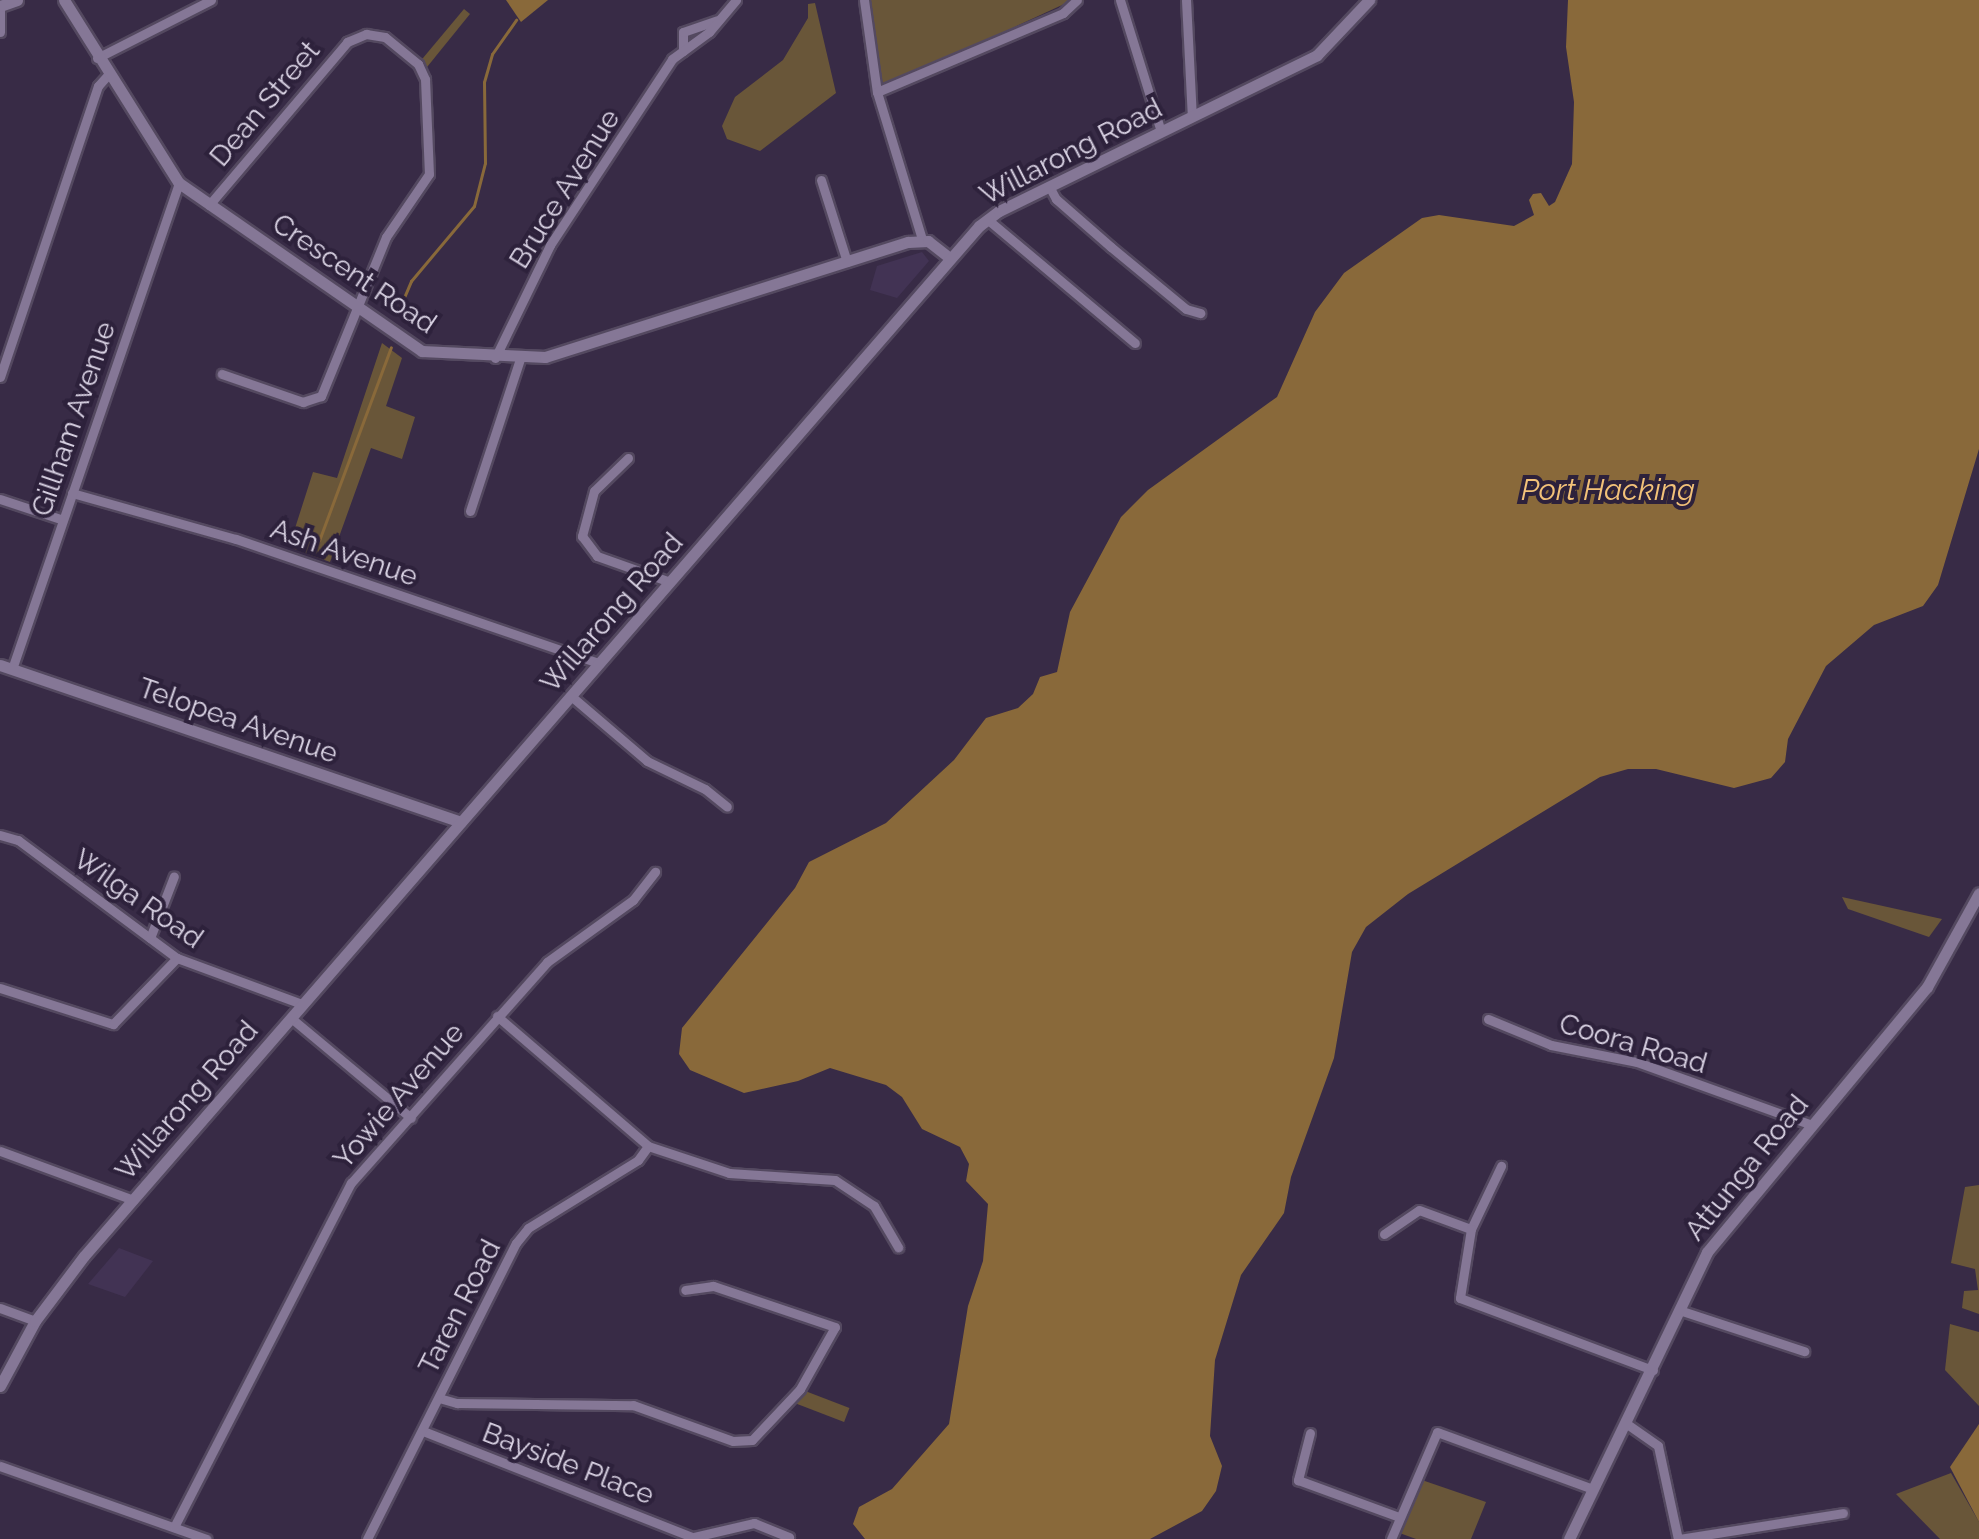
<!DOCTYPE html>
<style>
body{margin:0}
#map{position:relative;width:1979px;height:1539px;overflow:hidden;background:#382b46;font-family:Raleway,sans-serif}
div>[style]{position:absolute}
.built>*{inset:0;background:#423354}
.green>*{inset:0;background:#695639;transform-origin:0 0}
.water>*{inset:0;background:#89693a}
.stream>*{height:3px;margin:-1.5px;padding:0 1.5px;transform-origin:1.5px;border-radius:1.5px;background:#89693a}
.roads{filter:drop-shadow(2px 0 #544960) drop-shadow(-2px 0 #544960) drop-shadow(0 2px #544960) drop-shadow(0 -2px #544960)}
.minor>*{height:9px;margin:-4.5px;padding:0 4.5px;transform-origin:4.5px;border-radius:4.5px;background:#857796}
.tertiary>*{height:11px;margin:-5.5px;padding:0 5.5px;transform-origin:5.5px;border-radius:5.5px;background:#857796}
span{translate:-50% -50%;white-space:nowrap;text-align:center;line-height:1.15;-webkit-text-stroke:8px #2d213b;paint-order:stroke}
.street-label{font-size:28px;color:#dbd4e5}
.water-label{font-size:30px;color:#f3c279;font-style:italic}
</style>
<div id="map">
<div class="built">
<div style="clip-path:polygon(922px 252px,929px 261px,897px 298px,870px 290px,877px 266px)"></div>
<div style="clip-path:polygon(119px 1248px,153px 1261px,125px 1297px,88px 1284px)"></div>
</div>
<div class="green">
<div style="clip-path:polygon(869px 0,1073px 0,887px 86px,879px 79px)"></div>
<div style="clip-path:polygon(815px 3px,836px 93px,760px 151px,727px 139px,722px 126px,735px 97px,783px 60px,808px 18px,808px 4px)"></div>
<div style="clip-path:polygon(464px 9px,470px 14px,423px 72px,418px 64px)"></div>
<div style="clip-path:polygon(382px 343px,402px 358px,386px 406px,415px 417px,402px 459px,371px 448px,330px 562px,289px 547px,313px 472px,337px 478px)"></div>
<div style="clip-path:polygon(1842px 897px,1942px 919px,1929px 937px,1848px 909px)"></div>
<div style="clip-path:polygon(1979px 1185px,1979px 1314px,1962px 1308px,1964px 1291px,1978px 1290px,1975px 1269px,1951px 1263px,1965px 1187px)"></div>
<div style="clip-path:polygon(1950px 1324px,1979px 1332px,1979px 1406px,1945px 1370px)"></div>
<div style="left:800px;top:1389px;width:53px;height:15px;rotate:21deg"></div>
<div style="clip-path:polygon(1951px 1473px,1979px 1522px,1979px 1539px,1940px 1539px,1896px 1494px)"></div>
<div style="clip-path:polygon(1416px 1478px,1486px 1502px,1471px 1539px,1416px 1539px,1394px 1531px)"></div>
</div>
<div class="water">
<div style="clip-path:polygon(506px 0,548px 0,521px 22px)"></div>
<div style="clip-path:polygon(1568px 0,1979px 0,1979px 449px,1938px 585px,1923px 606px,1874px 625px,1826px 666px,1788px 739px,1785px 762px,1771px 778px,1734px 788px,1656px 769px,1628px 769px,1600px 777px,1408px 894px,1366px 927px,1352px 952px,1334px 1058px,1291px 1177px,1284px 1213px,1241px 1275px,1215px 1360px,1210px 1436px,1222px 1466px,1216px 1491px,1202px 1511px,1150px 1539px,865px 1539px,853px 1524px,859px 1507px,892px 1489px,949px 1424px,968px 1306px,983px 1261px,988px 1204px,966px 1181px,969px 1164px,960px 1147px,922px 1129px,902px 1097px,886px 1085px,830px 1068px,798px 1081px,744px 1093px,690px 1070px,679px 1054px,682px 1028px,795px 888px,809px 862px,886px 823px,954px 760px,986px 718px,1018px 708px,1033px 694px,1040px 677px,1057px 672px,1070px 612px,1121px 517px,1148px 490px,1277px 397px,1315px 312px,1344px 273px,1422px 218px,1439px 215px,1514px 226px,1534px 215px,1529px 200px,1533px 194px,1541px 193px,1549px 206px,1555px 202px,1572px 164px,1574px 102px,1566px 47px)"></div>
<div style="clip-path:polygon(1979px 1424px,1979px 1522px,1950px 1467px)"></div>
</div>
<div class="stream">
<div style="left:397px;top:314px;width:36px;rotate:-67deg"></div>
<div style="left:411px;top:281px;width:98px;rotate:-50deg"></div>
<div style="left:474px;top:206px;width:44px;rotate:-75.7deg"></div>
<div style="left:485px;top:163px;width:81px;rotate:-90.7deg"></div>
<div style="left:484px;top:82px;width:29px;rotate:-74deg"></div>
<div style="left:492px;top:54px;width:42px;rotate:-54.8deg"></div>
<div style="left:317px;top:546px;width:212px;rotate:-69.6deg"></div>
</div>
<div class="roads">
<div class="minor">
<div style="left:864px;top:0;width:93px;rotate:82deg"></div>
<div style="left:877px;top:92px;width:154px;rotate:73deg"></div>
<div style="left:1120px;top:0;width:138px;rotate:72.7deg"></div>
<div style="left:1186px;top:0;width:117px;rotate:87.1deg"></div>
<div style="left:0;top:8px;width:24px;rotate:90deg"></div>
<div style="left:683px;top:51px;width:19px;rotate:-90deg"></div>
<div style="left:683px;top:32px;width:36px;rotate:-19deg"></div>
<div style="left:97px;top:58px;width:128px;rotate:-27deg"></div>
<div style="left:877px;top:92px;width:202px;rotate:-23deg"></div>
<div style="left:1063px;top:13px;width:19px;rotate:-43deg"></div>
<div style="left:821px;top:180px;width:86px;rotate:72.4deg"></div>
<div style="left:1049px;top:186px;width:15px;rotate:62deg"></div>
<div style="left:1056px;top:199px;width:73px;rotate:41.1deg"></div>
<div style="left:1111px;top:247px;width:97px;rotate:39.6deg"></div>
<div style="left:1186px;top:309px;width:15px;rotate:16deg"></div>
<div style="left:209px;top:205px;width:214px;rotate:-49.7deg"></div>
<div style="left:347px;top:42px;width:21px;rotate:-23deg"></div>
<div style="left:366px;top:34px;width:19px;rotate:9deg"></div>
<div style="left:385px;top:37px;width:43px;rotate:39.3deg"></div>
<div style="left:418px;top:64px;width:17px;rotate:65deg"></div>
<div style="left:425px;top:79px;width:95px;rotate:87.6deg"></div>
<div style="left:429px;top:174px;width:76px;rotate:124.3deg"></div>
<div style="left:386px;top:237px;width:172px;rotate:112.2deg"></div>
<div style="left:321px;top:396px;width:19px;rotate:162deg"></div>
<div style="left:303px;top:402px;width:86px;rotate:-160.9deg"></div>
<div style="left:987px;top:219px;width:193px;rotate:40deg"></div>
<div style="left:495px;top:358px;width:126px;rotate:-64deg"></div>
<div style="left:550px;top:245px;width:222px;rotate:-56.7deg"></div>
<div style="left:672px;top:59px;width:46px;rotate:-36.1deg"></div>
<div style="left:709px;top:32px;width:42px;rotate:-49.8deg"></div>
<div style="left:0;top:377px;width:307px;rotate:-71.4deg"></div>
<div style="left:98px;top:86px;width:15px;rotate:-48deg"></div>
<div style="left:628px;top:458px;width:47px;rotate:135.9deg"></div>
<div style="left:594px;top:491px;width:47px;rotate:104.9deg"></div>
<div style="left:582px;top:536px;width:25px;rotate:53deg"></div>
<div style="left:597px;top:556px;width:77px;rotate:19.6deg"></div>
<div style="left:72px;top:493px;width:170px;rotate:15.7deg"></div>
<div style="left:236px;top:539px;width:384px;rotate:18.9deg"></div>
<div style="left:0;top:499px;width:66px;rotate:18.4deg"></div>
<div style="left:470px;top:511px;width:160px;rotate:-71.8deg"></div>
<div style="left:12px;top:669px;width:514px;rotate:-71.04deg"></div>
<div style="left:571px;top:696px;width:100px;rotate:40.5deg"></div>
<div style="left:647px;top:761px;width:64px;rotate:25.8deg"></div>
<div style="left:705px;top:789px;width:28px;rotate:39deg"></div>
<div style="left:0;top:835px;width:19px;rotate:16deg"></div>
<div style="left:18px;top:840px;width:198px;rotate:36.6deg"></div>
<div style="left:177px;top:958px;width:133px;rotate:20.2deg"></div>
<div style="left:150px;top:938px;width:66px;rotate:-68.8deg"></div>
<div style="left:0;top:988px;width:119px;rotate:17.7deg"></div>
<div style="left:113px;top:1024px;width:92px;rotate:-45.9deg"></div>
<div style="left:497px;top:1016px;width:199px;rotate:40.7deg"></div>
<div style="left:648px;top:1146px;width:85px;rotate:18.4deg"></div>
<div style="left:729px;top:1173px;width:106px;rotate:3.8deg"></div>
<div style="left:835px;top:1180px;width:47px;rotate:33.7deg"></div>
<div style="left:874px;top:1206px;width:48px;rotate:59.7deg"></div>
<div style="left:291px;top:1018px;width:156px;rotate:39.8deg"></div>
<div style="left:1488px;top:1019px;width:68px;rotate:22.4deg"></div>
<div style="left:1551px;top:1045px;width:88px;rotate:11.2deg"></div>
<div style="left:1637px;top:1062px;width:186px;rotate:19.8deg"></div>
<div style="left:0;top:1151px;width:142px;rotate:20.2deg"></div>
<div style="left:1471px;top:1229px;width:70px;rotate:-64.5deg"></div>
<div style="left:1384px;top:1234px;width:42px;rotate:-34.4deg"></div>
<div style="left:1419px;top:1210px;width:55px;rotate:20.1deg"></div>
<div style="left:1471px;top:1229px;width:70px;rotate:99.1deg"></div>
<div style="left:1460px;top:1298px;width:206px;rotate:20.5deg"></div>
<div style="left:0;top:1308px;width:37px;rotate:20deg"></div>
<div style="left:1679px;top:1310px;width:132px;rotate:18.2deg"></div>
<div style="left:439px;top:1398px;width:19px;rotate:16deg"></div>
<div style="left:457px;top:1403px;width:176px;rotate:0.7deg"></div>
<div style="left:633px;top:1405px;width:106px;rotate:19.8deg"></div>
<div style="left:733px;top:1441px;width:19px;rotate:-3deg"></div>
<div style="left:752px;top:1440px;width:70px;rotate:-46.7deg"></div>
<div style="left:800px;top:1389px;width:71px;rotate:-60.6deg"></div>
<div style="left:835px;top:1327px;width:129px;rotate:-161.4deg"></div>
<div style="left:713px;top:1286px;width:28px;rotate:172deg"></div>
<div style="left:1627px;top:1424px;width:38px;rotate:35deg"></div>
<div style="left:1658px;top:1446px;width:95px;rotate:77.9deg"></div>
<div style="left:423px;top:1431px;width:295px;rotate:21.5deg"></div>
<div style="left:1310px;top:1433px;width:49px;rotate:104.3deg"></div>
<div style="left:1298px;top:1480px;width:108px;rotate:20.1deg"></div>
<div style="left:0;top:1466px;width:219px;rotate:19.5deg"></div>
<div style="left:174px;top:1527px;width:387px;rotate:-62.8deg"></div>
<div style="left:351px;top:1183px;width:295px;rotate:-48.4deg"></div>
<div style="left:547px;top:962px;width:106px;rotate:-35.8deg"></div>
<div style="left:633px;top:900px;width:36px;rotate:-52deg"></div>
<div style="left:694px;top:1537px;width:62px;rotate:-13.1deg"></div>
<div style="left:754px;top:1523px;width:38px;rotate:22deg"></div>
<div style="left:367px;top:1539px;width:331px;rotate:-63.3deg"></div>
<div style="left:516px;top:1243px;width:19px;rotate:-51deg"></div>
<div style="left:528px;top:1228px;width:129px;rotate:-31.7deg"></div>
<div style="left:638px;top:1160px;width:17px;rotate:-54deg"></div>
<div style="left:1391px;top:1539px;width:116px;rotate:-66.7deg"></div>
<div style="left:1437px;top:1432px;width:166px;rotate:20.1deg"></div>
<div style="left:1679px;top:1539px;width:166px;rotate:-9deg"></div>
</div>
<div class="tertiary">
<div style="left:64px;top:0;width:216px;rotate:57.9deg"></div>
<div style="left:179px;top:183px;width:295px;rotate:34.7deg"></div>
<div style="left:422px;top:351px;width:123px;rotate:2.8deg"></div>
<div style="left:545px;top:357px;width:381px;rotate:-17.6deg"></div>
<div style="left:908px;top:242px;width:20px;rotate:-3deg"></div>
<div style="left:928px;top:241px;width:28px;rotate:38deg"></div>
<div style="left:0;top:6px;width:18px;rotate:-19deg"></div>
<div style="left:0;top:665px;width:487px;rotate:18.8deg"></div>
<div style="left:0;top:1386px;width:74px;rotate:-61.7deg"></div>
<div style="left:35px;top:1321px;width:81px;rotate:-53deg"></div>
<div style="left:84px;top:1256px;width:1365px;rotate:-49.01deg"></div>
<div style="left:979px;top:226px;width:25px;rotate:-37deg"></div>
<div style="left:999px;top:211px;width:354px;rotate:-26.1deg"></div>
<div style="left:1317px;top:55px;width:76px;rotate:-46.6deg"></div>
<div style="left:1569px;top:1539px;width:318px;rotate:-64.3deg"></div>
<div style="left:1707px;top:1252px;width:344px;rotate:-50.3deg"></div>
<div style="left:1927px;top:987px;width:107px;rotate:-61deg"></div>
</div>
</div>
<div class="street-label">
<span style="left:265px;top:104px;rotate:-50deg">Dean Street</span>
<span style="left:1071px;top:152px;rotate:-27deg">Willarong Road</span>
<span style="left:565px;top:189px;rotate:-58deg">Bruce Avenue</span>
<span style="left:354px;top:274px;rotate:34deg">Crescent Road</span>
<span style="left:74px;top:419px;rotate:-71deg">Gillham Avenue</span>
<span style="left:344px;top:553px;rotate:19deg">Ash Avenue</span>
<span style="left:612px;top:613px;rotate:-49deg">Willarong Road</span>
<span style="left:238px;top:721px;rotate:19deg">Telopea Avenue</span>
<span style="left:138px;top:899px;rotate:35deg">Wilga Road</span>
<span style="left:1633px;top:1044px;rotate:16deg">Coora Road</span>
<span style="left:399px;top:1096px;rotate:-49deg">Yowie Avenue</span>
<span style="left:187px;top:1101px;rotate:-49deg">Willarong Road</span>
<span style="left:1747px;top:1168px;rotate:-51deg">Attunga Road</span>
<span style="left:460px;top:1307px;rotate:-63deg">Taren Road</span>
<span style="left:568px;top:1464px;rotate:21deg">Bayside Place</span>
</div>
<div class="water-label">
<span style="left:1608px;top:490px">Port Hacking</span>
</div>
</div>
